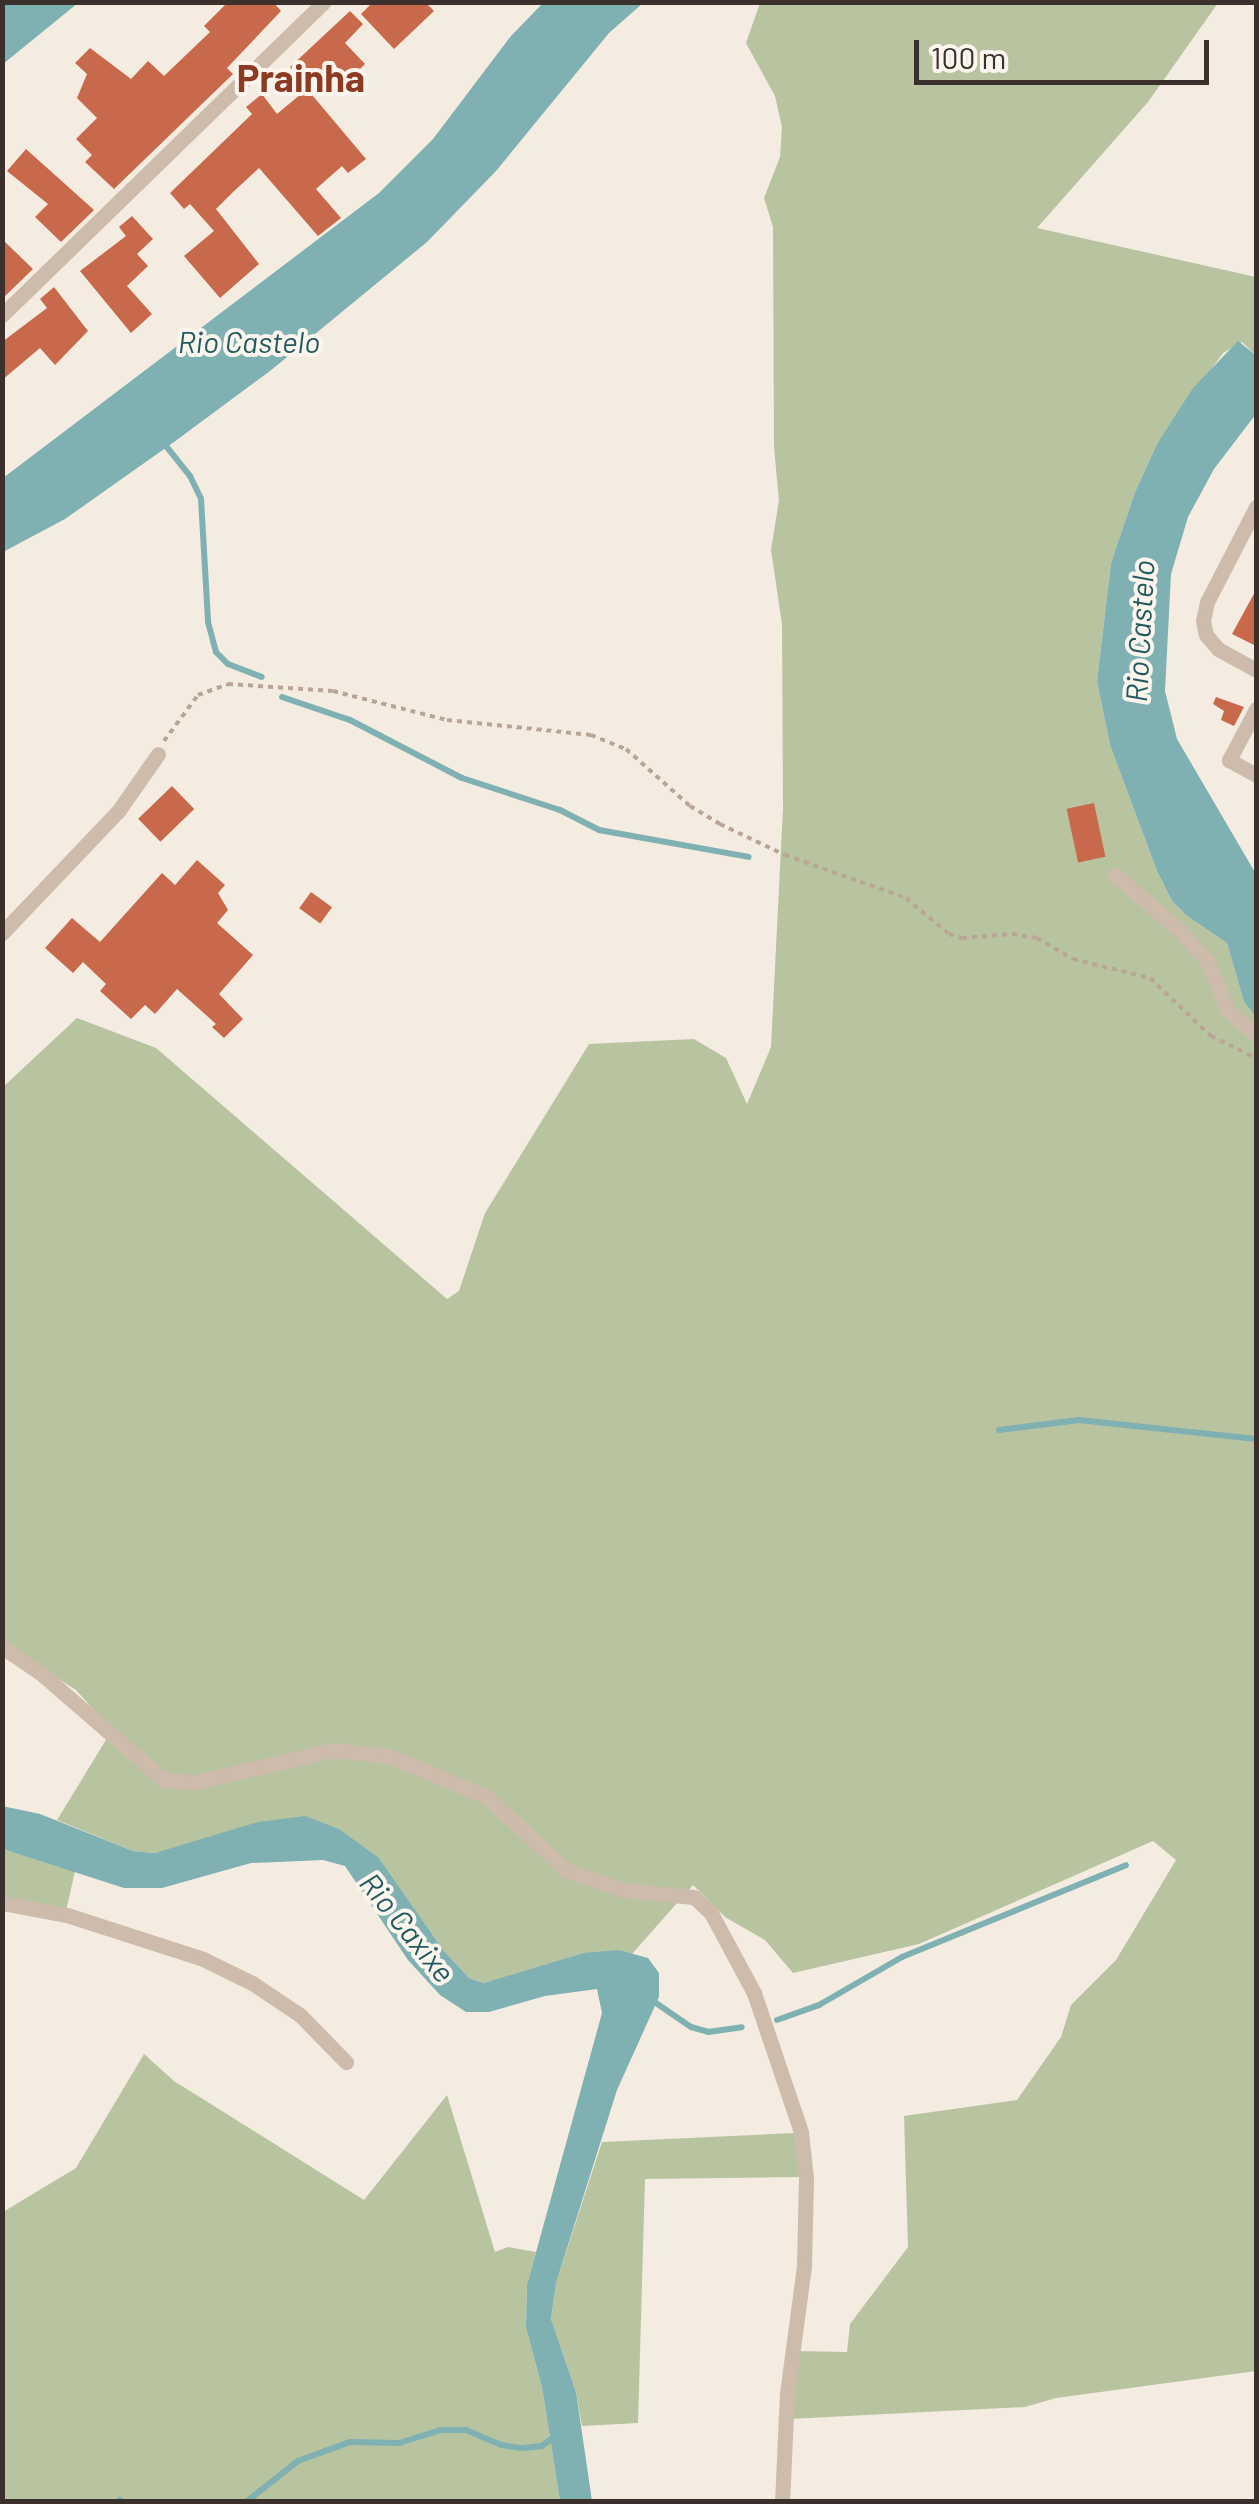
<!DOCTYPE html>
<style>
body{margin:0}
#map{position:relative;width:1259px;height:2504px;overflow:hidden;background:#f4ebe1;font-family:Barlow,sans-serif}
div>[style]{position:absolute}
.green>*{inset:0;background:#b8c4a0}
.water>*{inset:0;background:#7fb0b2}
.stream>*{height:6px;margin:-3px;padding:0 3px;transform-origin:3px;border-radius:3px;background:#7fb0b2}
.building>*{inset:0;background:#c8694b;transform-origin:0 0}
.path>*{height:4px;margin-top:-2px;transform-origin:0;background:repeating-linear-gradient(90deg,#b9a596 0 5px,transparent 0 10px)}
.minor>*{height:15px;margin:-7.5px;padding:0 7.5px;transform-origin:7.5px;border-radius:7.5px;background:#cdbbac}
span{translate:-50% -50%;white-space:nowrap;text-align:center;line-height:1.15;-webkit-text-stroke:8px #fbf5ee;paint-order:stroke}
.water-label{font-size:30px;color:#1f5a5e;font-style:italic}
.district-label{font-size:38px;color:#8c3b22;font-weight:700}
.frame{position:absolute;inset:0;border:5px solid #3b302b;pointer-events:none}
.scale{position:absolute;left:914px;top:40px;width:295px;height:45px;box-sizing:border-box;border:5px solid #3b302b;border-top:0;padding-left:12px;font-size:30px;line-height:35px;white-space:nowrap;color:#3b302b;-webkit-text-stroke:8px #fbf5ee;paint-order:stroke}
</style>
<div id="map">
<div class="green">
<div style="clip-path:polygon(760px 3px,1218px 3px,1148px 102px,1037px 228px,1256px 277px,1256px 355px,1242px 342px,1223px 353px,1157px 444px,1135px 492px,1111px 563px,1097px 681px,1110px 745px,1157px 871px,1172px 901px,1187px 916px,1227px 943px,1244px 1002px,1256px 1017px,1256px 2371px,1056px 2398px,1025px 2407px,789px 2419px,795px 2351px,847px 2352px,850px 2324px,908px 2247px,904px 2116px,1017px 2100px,1061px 2037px,1071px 2005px,1116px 1960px,1176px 1860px,1153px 1841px,919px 1944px,793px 1973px,765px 1940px,725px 1917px,693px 1885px,632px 1954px,583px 1953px,485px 1983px,469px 1978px,444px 1951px,379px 1858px,192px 1844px,155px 1853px,133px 1851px,57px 1820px,112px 1730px,76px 1690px,3px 1643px,3px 1087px,77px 1018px,156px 1048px,447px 1299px,459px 1291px,485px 1213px,589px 1044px,694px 1039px,726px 1058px,747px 1104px,771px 1047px,783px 808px,782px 624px,771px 550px,779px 500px,774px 448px,773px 227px,764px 198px,780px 157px,782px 127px,775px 96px,746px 43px)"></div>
<div style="clip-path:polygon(3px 1849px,75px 1871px,66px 1911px,3px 1898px)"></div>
<div style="clip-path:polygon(144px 2054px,174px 2081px,364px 2200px,447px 2095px,495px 2252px,508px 2247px,536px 2252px,527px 2285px,526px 2328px,542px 2387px,560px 2501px,3px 2502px,3px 2212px,76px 2168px)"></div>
<div style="clip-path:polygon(794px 2133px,800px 2177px,645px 2179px,638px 2423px,582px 2426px,576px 2392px,551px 2319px,556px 2283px,602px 2142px)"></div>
</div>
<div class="water">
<div style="clip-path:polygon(3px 2px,78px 2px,78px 3px,3px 64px)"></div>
<div style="clip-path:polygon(543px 3px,643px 3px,609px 33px,496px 171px,427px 242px,270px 371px,174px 442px,65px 519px,3px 552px,3px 478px,379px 193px,433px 139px,511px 36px)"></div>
<div style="clip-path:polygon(1238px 341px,1256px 355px,1256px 414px,1214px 469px,1188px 517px,1171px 574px,1165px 691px,1177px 739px,1256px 874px,1256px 1017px,1244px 1002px,1227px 943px,1187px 916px,1172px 901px,1157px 871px,1110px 745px,1097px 681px,1111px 563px,1135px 492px,1157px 444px,1193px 388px)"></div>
<div style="clip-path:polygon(2px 1806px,40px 1814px,133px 1851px,155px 1853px,258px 1822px,305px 1816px,339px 1829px,379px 1858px,444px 1951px,469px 1978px,484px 1983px,583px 1953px,619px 1950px,648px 1958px,659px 1973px,659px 1997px,617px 2090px,556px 2283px,551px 2319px,576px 2392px,592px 2501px,560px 2501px,542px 2387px,526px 2328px,527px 2285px,602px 2013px,597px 1989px,545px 1996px,489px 2012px,466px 2012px,440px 1995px,408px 1960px,345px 1866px,323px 1860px,251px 1863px,162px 1888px,124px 1888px,3px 1849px)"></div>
</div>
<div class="stream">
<div style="left:162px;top:441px;width:45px;rotate:51.3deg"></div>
<div style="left:190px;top:476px;width:25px;rotate:64deg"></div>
<div style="left:201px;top:499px;width:123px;rotate:86.7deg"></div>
<div style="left:208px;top:622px;width:31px;rotate:75deg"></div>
<div style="left:216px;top:652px;width:17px;rotate:45deg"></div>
<div style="left:228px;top:664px;width:36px;rotate:21deg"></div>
<div style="left:282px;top:697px;width:72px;rotate:18.7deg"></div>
<div style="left:350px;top:720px;width:126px;rotate:27.4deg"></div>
<div style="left:462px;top:778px;width:103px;rotate:18.1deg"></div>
<div style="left:560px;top:810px;width:44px;rotate:27.1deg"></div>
<div style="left:599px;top:830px;width:152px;rotate:10.2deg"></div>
<div style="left:999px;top:1430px;width:81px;rotate:-7.1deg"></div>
<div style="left:1079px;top:1420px;width:178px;rotate:6.1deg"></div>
<div style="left:653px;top:2001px;width:46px;rotate:34.4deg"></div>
<div style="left:691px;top:2027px;width:18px;rotate:16deg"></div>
<div style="left:708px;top:2032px;width:34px;rotate:-8deg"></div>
<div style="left:777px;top:2020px;width:45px;rotate:-19.7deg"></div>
<div style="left:819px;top:2005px;width:96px;rotate:-30deg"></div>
<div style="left:902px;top:1957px;width:242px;rotate:-22.3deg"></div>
<div style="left:120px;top:2500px;width:4px;rotate:34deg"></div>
<div style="left:246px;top:2502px;width:66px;rotate:-38.3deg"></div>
<div style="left:298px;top:2461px;width:55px;rotate:-20.1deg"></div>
<div style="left:350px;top:2442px;width:49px;rotate:1.2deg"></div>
<div style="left:399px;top:2443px;width:44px;rotate:-17.2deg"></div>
<div style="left:441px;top:2430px;width:25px"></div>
<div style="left:466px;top:2430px;width:39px;rotate:23deg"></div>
<div style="left:502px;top:2445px;width:20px;rotate:9deg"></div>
<div style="left:522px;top:2448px;width:20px;rotate:-6deg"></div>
<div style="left:542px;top:2446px;width:20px;rotate:-37deg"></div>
</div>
<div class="building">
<div style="clip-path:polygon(228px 2px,273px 2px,281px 11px,227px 68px,233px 74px,114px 189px,85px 162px,92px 155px,76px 139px,97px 118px,77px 98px,87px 74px,75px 63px,90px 48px,131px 79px,148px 61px,164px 76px,210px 32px,204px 26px)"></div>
<div style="clip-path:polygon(373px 2px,425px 2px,434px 11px,394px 49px,361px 14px)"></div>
<div style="clip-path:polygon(350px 11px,363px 24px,345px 43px,365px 64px,349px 80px,334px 64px,310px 87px,290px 67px)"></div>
<div style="clip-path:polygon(307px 89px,366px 159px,348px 173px,342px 166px,316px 189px,341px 218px,318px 236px,259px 168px,232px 193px,216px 209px,259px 264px,220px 298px,184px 256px,214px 231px,190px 204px,184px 209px,170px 193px,252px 114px,246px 107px,262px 94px,277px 114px)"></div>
<div style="clip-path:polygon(26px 149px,94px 210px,61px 242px,35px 217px,48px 204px,7px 171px)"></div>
<div style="clip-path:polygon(132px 216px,153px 239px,137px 254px,148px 266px,127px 286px,152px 314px,131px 333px,80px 271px,126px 236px,119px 227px)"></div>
<div style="clip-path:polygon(2px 239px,33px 269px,2px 299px)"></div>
<div style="clip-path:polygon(54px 287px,88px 331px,55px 365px,40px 348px,2px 380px,2px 342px,47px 308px,40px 299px)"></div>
<div style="clip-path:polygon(1256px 590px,1256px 646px,1232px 634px)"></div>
<div style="clip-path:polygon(1216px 697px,1244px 707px,1234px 726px,1221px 720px,1224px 711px,1213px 704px)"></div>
<div style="left:172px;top:786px;width:32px;height:47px;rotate:46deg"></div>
<div style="left:1094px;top:803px;width:55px;height:28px;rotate:78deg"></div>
<div style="clip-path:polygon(197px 860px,225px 885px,218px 893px,228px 910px,217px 923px,253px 955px,219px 994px,243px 1019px,224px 1038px,212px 1027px,216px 1024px,177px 989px,155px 1014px,145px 1005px,131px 1019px,100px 991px,106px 984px,83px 962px,73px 973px,45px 948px,72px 918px,100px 942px,162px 873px,175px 885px)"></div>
<div style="left:311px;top:892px;width:26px;height:20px;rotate:36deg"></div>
</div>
<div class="path">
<div style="left:164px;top:741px;width:57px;rotate:-53.5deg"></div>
<div style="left:198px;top:695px;width:32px;rotate:-20deg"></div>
<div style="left:228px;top:684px;width:105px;rotate:3.8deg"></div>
<div style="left:333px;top:691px;width:118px;rotate:14.3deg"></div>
<div style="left:447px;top:720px;width:145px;rotate:5.9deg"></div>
<div style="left:591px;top:735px;width:38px;rotate:22deg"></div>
<div style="left:626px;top:749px;width:86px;rotate:41.7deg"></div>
<div style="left:690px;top:806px;width:35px;rotate:31deg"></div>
<div style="left:720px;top:824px;width:72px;rotate:25.5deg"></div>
<div style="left:785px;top:855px;width:128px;rotate:19.6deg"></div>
<div style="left:906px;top:898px;width:56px;rotate:39.9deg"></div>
<div style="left:949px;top:934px;width:14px;rotate:17deg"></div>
<div style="left:962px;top:938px;width:50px;rotate:-4.6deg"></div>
<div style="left:1012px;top:934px;width:25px;rotate:9deg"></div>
<div style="left:1037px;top:938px;width:42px;rotate:30.3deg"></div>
<div style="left:1073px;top:959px;width:79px;rotate:13.9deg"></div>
<div style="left:1150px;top:978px;width:84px;rotate:43.6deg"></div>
<div style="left:1211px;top:1036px;width:50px;rotate:26.1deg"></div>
</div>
<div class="minor">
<div style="left:2px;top:315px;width:449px;rotate:-44.2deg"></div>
<div style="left:1256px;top:507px;width:107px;rotate:117.3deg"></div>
<div style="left:1207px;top:602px;width:19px;rotate:102deg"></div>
<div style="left:1203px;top:621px;width:14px;rotate:78deg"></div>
<div style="left:1206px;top:635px;width:18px;rotate:49deg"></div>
<div style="left:1218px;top:649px;width:43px;rotate:28.9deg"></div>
<div style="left:1256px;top:709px;width:58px;rotate:117.9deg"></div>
<div style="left:1229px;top:760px;width:31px;rotate:29deg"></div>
<div style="left:1115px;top:875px;width:83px;rotate:40.6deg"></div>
<div style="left:1178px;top:929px;width:45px;rotate:47.7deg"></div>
<div style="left:1208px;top:962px;width:51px;rotate:68deg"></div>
<div style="left:1227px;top:1009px;width:39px;rotate:42deg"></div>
<div style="left:2px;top:933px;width:170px;rotate:-46.4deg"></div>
<div style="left:119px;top:810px;width:68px;rotate:-55.1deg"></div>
<div style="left:2px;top:1647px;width:50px;rotate:34.3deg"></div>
<div style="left:43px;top:1675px;width:160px;rotate:41deg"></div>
<div style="left:164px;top:1780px;width:31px;rotate:4deg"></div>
<div style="left:195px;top:1782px;width:143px;rotate:-13deg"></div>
<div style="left:334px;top:1750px;width:55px;rotate:6.2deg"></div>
<div style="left:389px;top:1756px;width:106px;rotate:22.7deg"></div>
<div style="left:487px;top:1797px;width:109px;rotate:42.8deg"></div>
<div style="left:567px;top:1871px;width:59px;rotate:18.7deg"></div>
<div style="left:623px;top:1890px;width:71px;rotate:5.6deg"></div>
<div style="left:694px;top:1897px;width:23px;rotate:43deg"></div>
<div style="left:711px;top:1913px;width:91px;rotate:61.7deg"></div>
<div style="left:754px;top:1993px;width:147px;rotate:71.3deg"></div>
<div style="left:801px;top:2132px;width:46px;rotate:83.8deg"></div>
<div style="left:806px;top:2178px;width:88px;rotate:91.3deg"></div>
<div style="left:804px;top:2266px;width:128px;rotate:97.6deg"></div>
<div style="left:787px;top:2393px;width:109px;rotate:92.6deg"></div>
<div style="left:2px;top:1903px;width:66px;rotate:10.5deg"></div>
<div style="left:67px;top:1915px;width:143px;rotate:17.9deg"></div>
<div style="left:203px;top:1959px;width:55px;rotate:26.1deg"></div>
<div style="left:252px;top:1983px;width:58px;rotate:33.7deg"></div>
<div style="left:300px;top:2015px;width:66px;rotate:45.6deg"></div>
</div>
<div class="water-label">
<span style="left:249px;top:341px">Rio Castelo</span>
<span style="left:1139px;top:631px;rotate:-87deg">Rio Castelo</span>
<span style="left:408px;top:1927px;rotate:51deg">Rio Caxixe</span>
</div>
<div class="district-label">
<span style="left:301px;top:78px">Prainha</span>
</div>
<div class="frame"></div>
<div class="scale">100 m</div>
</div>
